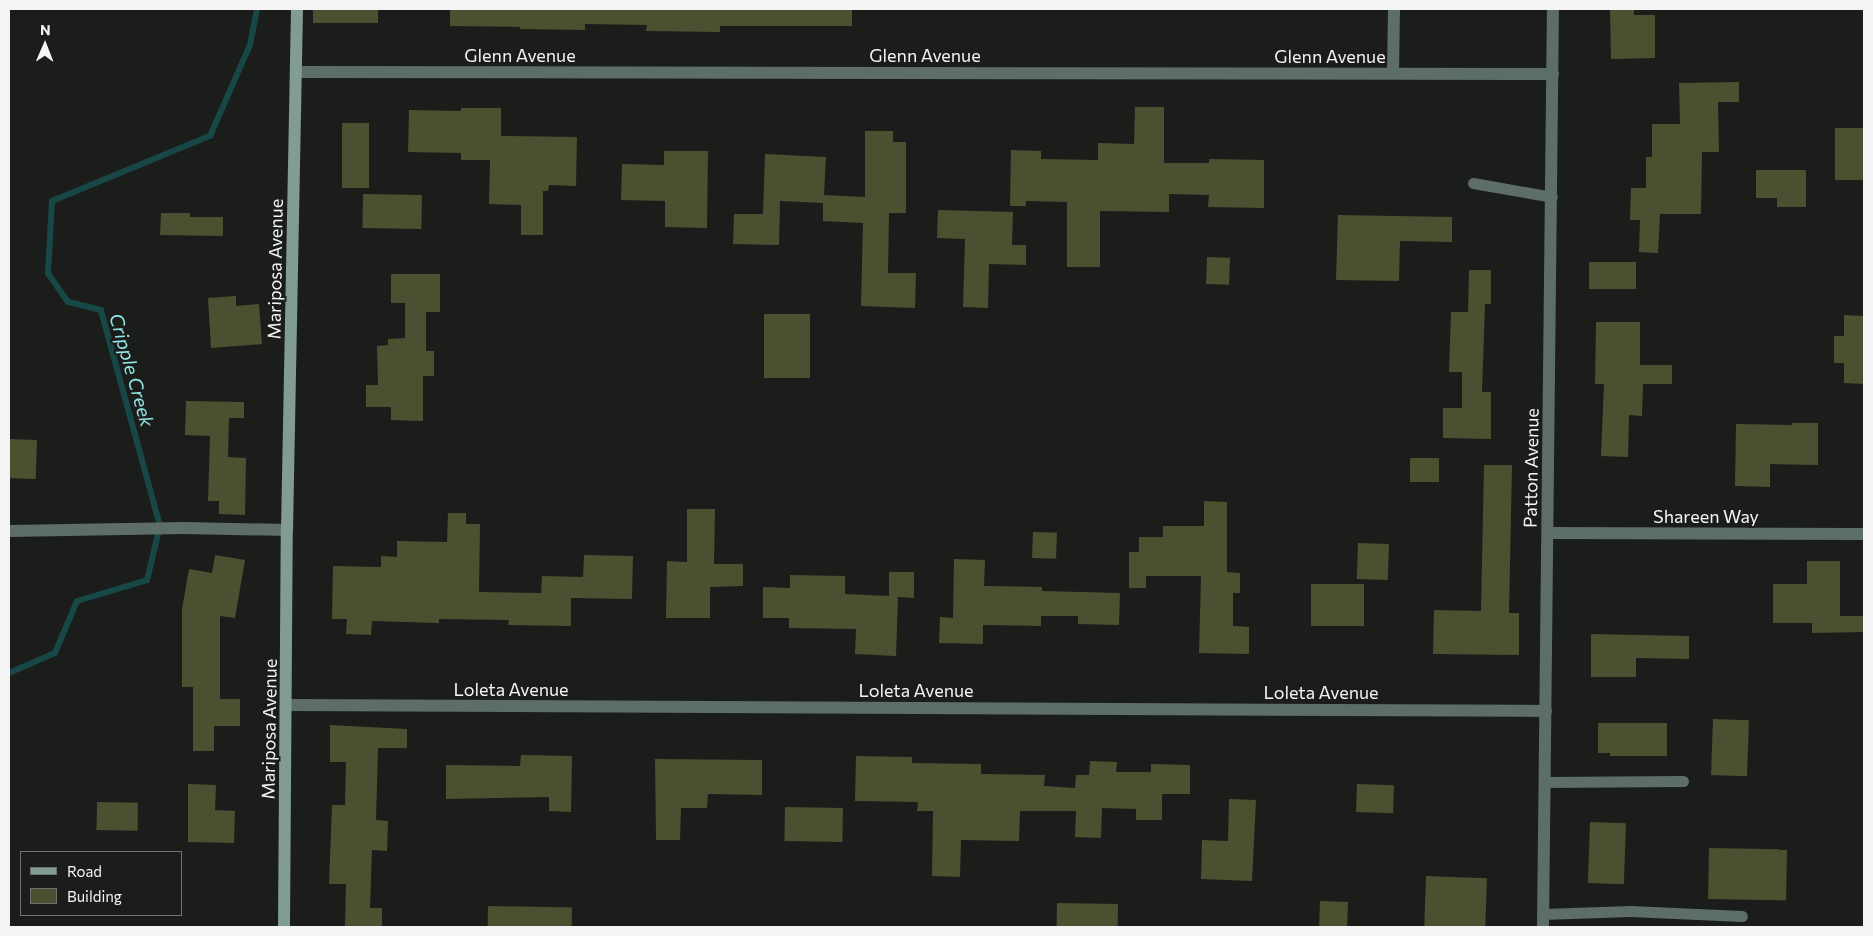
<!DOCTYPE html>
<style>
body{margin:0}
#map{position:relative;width:1873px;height:936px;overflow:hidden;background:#1b1d1b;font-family:Commissioner,sans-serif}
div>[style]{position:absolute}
.stream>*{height:6px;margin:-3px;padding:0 3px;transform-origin:3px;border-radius:3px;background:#174847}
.building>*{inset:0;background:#4b5130;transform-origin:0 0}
.lane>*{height:11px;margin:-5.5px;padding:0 5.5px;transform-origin:5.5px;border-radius:5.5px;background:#5d6e66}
.street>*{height:12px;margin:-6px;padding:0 6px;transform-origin:6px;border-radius:6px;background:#5d6e66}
.secondary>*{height:12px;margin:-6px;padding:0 6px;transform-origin:6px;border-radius:6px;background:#819c91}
span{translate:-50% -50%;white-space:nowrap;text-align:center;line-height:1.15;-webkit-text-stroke:4px #1b1d1b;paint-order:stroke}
.street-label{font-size:18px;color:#f3f4f3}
.water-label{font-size:19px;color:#90e4e2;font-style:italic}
.frame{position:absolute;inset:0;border:10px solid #f3f4f3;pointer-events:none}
.legend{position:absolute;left:20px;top:851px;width:162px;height:65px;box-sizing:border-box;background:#1b1d1b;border:1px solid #717371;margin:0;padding:6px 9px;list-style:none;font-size:15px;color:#f3f4f3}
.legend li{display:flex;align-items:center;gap:10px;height:25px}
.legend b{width:25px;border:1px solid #717371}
.north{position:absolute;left:20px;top:20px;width:50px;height:50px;-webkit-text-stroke:4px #1b1d1b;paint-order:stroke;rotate:1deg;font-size:14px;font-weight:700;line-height:20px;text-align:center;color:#f3f4f3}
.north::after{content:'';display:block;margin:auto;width:18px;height:22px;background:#f3f4f3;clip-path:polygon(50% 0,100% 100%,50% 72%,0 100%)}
</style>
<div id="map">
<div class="stream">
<div style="left:9px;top:673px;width:50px;rotate:-23.5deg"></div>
<div style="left:55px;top:653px;width:56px;rotate:-67.1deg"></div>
<div style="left:77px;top:601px;width:73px;rotate:-16.7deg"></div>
<div style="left:147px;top:580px;width:56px;rotate:-76.5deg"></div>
<div style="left:160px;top:526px;width:224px;rotate:-105.3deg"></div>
<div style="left:101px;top:310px;width:34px;rotate:-166deg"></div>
<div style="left:68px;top:302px;width:35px;rotate:-125deg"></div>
<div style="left:48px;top:273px;width:72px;rotate:-86.8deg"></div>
<div style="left:52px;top:201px;width:171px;rotate:-22.4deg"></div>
<div style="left:210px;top:136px;width:99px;rotate:-66.3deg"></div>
<div style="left:250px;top:45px;width:37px;rotate:-79deg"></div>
</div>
<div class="building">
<div style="left:313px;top:9px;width:65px;height:14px"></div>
<div style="clip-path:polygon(450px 9px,852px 9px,852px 26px,720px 26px,720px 32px,646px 31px,647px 25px,585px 24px,585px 30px,520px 29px,520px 27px,450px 26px)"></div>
<div style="clip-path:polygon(1610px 9px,1634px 9px,1634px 15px,1655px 15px,1655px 58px,1611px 59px)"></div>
<div style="clip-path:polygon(1739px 82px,1739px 102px,1718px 102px,1719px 152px,1702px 152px,1701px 214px,1660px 214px,1658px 253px,1639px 252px,1640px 220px,1630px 220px,1631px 188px,1646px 188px,1646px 157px,1652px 157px,1652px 124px,1680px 124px,1679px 83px)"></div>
<div style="clip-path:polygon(1135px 107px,1164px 107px,1164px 163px,1209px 163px,1209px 159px,1264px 160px,1264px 208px,1208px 207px,1209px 195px,1169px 194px,1169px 212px,1100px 211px,1100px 267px,1067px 267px,1067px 202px,1026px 201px,1026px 206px,1010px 206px,1011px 150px,1041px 151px,1041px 159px,1098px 160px,1098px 143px,1134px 144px)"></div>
<div style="clip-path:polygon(461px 108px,501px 108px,501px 136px,577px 137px,576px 186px,549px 185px,548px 191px,543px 191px,543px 235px,521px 235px,521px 205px,489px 204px,490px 160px,461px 160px,461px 153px,408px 152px,409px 110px,461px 111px)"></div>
<div style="left:342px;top:123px;width:27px;height:65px"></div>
<div style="left:1835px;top:128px;width:29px;height:52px"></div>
<div style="clip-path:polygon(865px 131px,893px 131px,893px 142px,906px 142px,906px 213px,889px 213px,888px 273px,916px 273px,915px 308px,861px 306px,863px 223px,823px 221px,823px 203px,780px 201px,779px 245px,733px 244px,734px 214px,763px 214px,765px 154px,826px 157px,824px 195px,865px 197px)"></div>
<div style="clip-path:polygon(664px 151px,708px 151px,707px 228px,665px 227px,665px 201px,621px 200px,622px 164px,664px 165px)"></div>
<div style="clip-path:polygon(1756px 170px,1806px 170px,1806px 207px,1777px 207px,1777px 198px,1756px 198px)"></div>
<div style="left:363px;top:194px;width:59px;height:34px;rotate:1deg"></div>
<div style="clip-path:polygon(938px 210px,1013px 212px,1012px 245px,1026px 245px,1026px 265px,989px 264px,988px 308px,963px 307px,965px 239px,937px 238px)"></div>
<div style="clip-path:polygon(161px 213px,190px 213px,190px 217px,223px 217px,223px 236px,160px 235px)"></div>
<div style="clip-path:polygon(1338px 215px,1452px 217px,1452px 242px,1400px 241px,1399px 281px,1336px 280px)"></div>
<div style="left:1207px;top:257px;width:23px;height:27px;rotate:2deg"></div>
<div style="left:1636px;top:262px;width:27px;height:47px;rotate:90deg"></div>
<div style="clip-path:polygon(1469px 270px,1491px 270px,1491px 304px,1485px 304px,1482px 392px,1491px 392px,1491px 439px,1443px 438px,1443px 408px,1462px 408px,1462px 372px,1449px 372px,1451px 312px,1468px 312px)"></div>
<div style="clip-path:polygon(391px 274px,440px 274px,440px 312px,426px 312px,426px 351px,434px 351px,434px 376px,423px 376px,423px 421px,391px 420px,391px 407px,366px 407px,366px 385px,378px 385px,377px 346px,388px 345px,388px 339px,405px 338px,405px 303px,391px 303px)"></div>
<div style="clip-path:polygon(236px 296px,236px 306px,259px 304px,262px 344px,211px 348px,208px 298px)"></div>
<div style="left:764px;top:314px;width:46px;height:64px"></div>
<div style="clip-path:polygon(1844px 315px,1864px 316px,1864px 384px,1844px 383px,1844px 363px,1834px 363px,1834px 336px,1844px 336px)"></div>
<div style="clip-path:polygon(1596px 322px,1640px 322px,1640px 365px,1672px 365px,1672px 384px,1643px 384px,1642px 416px,1629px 415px,1628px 457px,1601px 456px,1604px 384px,1595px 384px)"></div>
<div style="clip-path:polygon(186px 401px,244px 402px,244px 418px,229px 418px,228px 457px,246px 458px,245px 515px,219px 514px,219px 501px,208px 501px,210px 436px,185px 435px)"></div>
<div style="clip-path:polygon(1792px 423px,1818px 423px,1818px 465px,1770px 464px,1770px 487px,1735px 486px,1736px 424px,1792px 425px)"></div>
<div style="left:9px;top:439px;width:28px;height:39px;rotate:2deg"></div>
<div style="left:1410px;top:458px;width:29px;height:24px"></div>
<div style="clip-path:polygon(1484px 465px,1512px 465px,1509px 613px,1519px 613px,1519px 655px,1433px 654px,1434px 610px,1481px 611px)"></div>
<div style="clip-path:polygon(1204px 501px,1227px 502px,1227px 572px,1240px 573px,1240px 593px,1233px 593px,1233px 626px,1249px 627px,1249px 654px,1199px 653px,1201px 576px,1146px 576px,1146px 588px,1129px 588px,1129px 552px,1139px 552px,1139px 537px,1163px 537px,1163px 526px,1204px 526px)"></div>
<div style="clip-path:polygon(687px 509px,715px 509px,714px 564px,743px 564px,743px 586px,710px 587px,710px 618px,666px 618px,667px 561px,687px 562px)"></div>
<div style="clip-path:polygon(448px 513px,466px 513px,466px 524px,480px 524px,479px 592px,541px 593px,542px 576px,583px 577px,584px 555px,633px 556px,632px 599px,571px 598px,571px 626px,508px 625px,509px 620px,439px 619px,439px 623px,372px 621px,371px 635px,346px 634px,347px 619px,332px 619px,333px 566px,381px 567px,381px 556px,397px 557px,397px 541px,447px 542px)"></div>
<div style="left:1033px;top:532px;width:24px;height:26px;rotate:2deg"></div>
<div style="left:1358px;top:543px;width:31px;height:36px;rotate:2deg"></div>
<div style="clip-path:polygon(215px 555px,245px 560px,235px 618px,220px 616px,220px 699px,240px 699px,240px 726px,214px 726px,214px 751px,193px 751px,193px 687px,182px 687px,182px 609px,189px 569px,212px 573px)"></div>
<div style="clip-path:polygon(954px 559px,985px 560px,984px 586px,1042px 587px,1042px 591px,1120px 593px,1119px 625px,1078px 624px,1078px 616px,1041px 616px,1041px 626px,983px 625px,983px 644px,939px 643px,940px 617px,953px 618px)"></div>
<div style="clip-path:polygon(1807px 561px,1840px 561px,1840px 616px,1864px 616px,1864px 632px,1812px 633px,1812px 623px,1773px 623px,1773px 584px,1807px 584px)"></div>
<div style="clip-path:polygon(889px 572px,914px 572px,914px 598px,898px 597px,896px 656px,855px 654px,856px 629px,789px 628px,789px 618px,763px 618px,763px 587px,790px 588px,790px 575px,845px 576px,845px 594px,889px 596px)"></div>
<div style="left:1311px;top:584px;width:53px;height:42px"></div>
<div style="clip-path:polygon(1591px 634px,1689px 636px,1689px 659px,1636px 658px,1636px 677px,1591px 677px)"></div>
<div style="left:1713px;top:719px;width:36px;height:56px;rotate:2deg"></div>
<div style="clip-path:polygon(1598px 723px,1667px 723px,1667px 756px,1610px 756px,1610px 753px,1598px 753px)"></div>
<div style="clip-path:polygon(330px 725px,407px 729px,407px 748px,378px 748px,376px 820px,388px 821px,387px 851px,372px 850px,370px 908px,382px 908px,382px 927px,345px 927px,346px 884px,329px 884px,332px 805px,345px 805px,346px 762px,330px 762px)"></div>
<div style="clip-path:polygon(521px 755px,572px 756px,571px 812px,549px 811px,549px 797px,446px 799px,446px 765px,520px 766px)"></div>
<div style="clip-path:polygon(856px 756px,912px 757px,912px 763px,981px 764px,981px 774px,1045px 775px,1044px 786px,1075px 788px,1076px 775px,1089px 775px,1090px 761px,1117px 762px,1116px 772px,1151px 772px,1151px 764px,1190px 765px,1190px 794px,1162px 794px,1162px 820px,1136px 820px,1136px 809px,1102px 808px,1101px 838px,1075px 837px,1076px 811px,1020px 811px,1019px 841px,961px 840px,960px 877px,932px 876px,933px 811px,917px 811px,918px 802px,855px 801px)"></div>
<div style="clip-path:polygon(655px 759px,762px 760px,762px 795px,708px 794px,707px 808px,681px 808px,680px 840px,656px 840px)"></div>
<div style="clip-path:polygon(188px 784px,216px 785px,215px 810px,235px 811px,234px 843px,188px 842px)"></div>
<div style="left:1357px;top:784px;width:37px;height:28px;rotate:2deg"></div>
<div style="clip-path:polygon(1229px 799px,1256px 800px,1252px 881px,1201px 879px,1202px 840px,1228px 841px)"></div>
<div style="left:97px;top:802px;width:41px;height:28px;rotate:1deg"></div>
<div style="left:785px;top:807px;width:58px;height:34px;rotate:1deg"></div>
<div style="left:1590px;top:822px;width:36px;height:61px;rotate:2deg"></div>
<div style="left:1709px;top:848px;width:78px;height:51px;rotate:1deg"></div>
<div style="left:1426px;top:876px;width:61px;height:51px;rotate:2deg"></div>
<div style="left:1320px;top:901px;width:28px;height:26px;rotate:2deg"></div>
<div style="left:1057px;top:903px;width:61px;height:24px;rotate:1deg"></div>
<div style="left:488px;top:906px;width:84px;height:21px;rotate:1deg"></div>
</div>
<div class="lane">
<div style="left:1473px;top:183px;width:80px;rotate:10deg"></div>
<div style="left:1545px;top:782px;width:138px;rotate:-0.4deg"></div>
<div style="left:1543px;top:914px;width:87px;rotate:-2deg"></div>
<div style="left:1630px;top:911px;width:112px;rotate:2.6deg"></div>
</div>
<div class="street">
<div style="left:296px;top:72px;width:1257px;rotate:0.09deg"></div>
<div style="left:1393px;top:73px;width:64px;rotate:-89.1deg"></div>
<div style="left:9px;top:531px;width:174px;rotate:-1deg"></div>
<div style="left:183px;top:528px;width:104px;rotate:1.1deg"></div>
<div style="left:1548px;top:533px;width:316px;rotate:0.2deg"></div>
<div style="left:287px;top:705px;width:1259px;rotate:0.27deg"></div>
<div style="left:1543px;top:927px;width:918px;rotate:-89.38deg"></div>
</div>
<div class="secondary">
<div style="left:284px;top:927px;width:397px;rotate:-89.6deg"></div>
<div style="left:287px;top:530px;width:521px;rotate:-88.9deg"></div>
</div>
<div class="street-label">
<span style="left:520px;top:55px">Glenn Avenue</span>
<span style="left:925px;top:55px">Glenn Avenue</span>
<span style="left:1330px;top:56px">Glenn Avenue</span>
<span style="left:275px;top:269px;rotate:-89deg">Mariposa Avenue</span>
<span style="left:1531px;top:468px;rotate:-89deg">Patton Avenue</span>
<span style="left:1706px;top:516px">Shareen Way</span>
<span style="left:511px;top:689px">Loleta Avenue</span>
<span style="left:916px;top:690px">Loleta Avenue</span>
<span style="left:1321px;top:692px">Loleta Avenue</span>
<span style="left:269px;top:729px;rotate:-89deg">Mariposa Avenue</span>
</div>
<div class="water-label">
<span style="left:132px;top:370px;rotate:74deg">Cripple Creek</span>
</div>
<div class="frame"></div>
<ul class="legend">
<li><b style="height:6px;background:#819c91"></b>Road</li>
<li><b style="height:14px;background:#4b5130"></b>Building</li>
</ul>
<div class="north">N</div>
</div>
